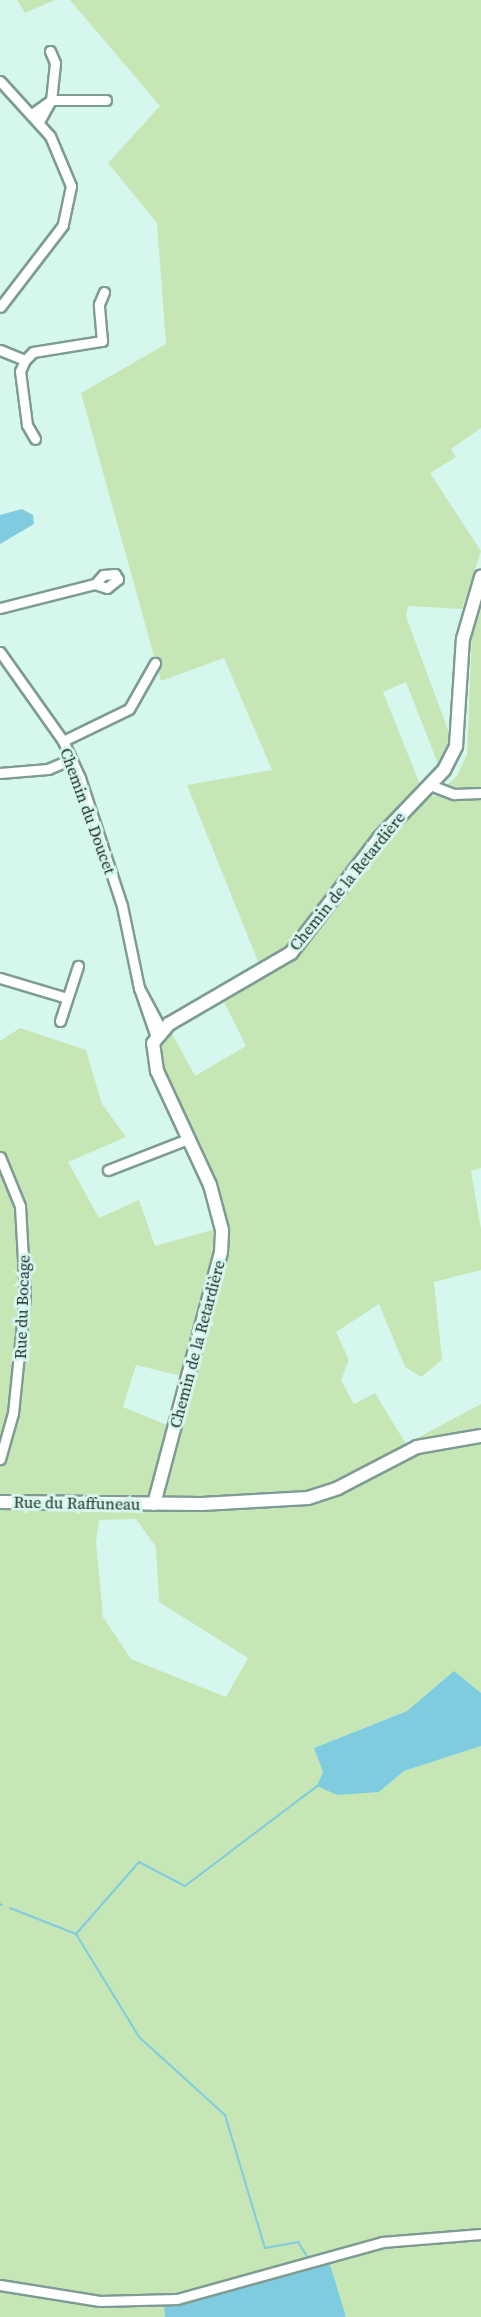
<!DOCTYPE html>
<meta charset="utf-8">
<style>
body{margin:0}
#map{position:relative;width:481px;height:2317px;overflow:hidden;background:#d6f7ed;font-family:"Source Serif 4",serif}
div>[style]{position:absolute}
.green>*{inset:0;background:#c6e7b5}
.water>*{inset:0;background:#7fcce1}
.stream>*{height:2px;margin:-1px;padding:0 1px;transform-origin:1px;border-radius:1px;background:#7fcce1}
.roads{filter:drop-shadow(2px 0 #7e9c94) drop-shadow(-2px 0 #7e9c94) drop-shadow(0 2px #7e9c94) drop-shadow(0 -2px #7e9c94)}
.minor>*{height:9px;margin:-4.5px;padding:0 4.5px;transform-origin:4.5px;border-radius:4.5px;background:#fff}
.tertiary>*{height:12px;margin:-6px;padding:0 6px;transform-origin:6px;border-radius:6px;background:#fff}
span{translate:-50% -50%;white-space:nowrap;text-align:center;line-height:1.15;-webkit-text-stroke:6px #d6f7ed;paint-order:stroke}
.street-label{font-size:16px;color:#1a2623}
</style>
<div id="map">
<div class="green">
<div style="clip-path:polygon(17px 0,55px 0,25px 13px)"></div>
<div style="clip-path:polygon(evenodd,70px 0,481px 0,481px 428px,451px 449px,456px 457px,430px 473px,481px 551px,462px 609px,408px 606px,406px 616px,452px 741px,438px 764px,406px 682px,383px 692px,425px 797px,435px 796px,457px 776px,467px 754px,472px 633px,481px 602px,481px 1168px,471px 1171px,481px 1229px,481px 1270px,434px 1282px,442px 1360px,421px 1377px,405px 1367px,379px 1304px,336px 1332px,349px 1360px,341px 1380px,354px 1404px,375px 1393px,406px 1444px,481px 1404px,481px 1693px,454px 1672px,407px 1711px,314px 1748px,324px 1772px,379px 1792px,404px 1771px,481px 1746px,481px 2317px,346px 2317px,330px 2264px,164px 2306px,165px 2317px,0 2317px,0 1041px,20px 1028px,86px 1050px,102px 1104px,126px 1137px,68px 1162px,99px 1218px,139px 1200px,155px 1246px,226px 1226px,162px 1071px,159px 1045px,169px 1028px,195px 1076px,246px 1046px,222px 998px,263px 974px,187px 785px,272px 770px,224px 658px,161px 681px,81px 393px,166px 344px,157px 223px,108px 163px,160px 106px,70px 0,136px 1365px,194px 1379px,179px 1430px,123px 1407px,136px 1365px,70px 0,136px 1519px,156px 1547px,159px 1602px,248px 1658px,226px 1697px,131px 1659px,103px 1617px,96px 1542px,99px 1520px,136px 1519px)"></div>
</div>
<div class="water">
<div style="clip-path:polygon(22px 509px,33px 515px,34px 524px,0 544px,0 515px)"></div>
<div style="clip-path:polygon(454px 1671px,481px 1693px,481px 1746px,404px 1771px,379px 1792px,337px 1795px,317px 1786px,323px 1772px,314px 1748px,407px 1711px)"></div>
<div style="clip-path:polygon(330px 2264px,346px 2317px,165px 2317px,164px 2306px)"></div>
</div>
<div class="stream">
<div style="left:0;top:1904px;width:2px;rotate:27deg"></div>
<div style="left:10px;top:1908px;width:71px;rotate:21.5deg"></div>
<div style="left:76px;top:1934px;width:121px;rotate:58.5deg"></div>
<div style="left:139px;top:2037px;width:116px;rotate:42.2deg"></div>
<div style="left:225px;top:2115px;width:139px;rotate:73.3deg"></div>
<div style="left:265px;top:2248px;width:34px;rotate:-10deg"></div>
<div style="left:298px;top:2242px;width:19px;rotate:58deg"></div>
<div style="left:76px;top:1934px;width:96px;rotate:-48.8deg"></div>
<div style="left:139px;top:1862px;width:52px;rotate:27.6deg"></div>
<div style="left:185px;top:1886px;width:166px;rotate:-37.1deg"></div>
</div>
<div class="roads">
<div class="minor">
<div style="left:50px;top:51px;width:13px;rotate:67deg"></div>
<div style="left:55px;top:63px;width:37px;rotate:96deg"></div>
<div style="left:51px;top:100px;width:55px"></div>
<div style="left:0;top:81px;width:74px;rotate:47.7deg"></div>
<div style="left:50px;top:136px;width:54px;rotate:67.2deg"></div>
<div style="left:71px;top:186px;width:40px;rotate:102deg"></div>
<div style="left:63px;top:225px;width:103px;rotate:127.5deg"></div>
<div style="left:32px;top:114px;width:24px;rotate:-36deg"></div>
<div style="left:51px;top:100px;width:25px;rotate:119deg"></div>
<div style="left:0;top:350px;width:27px;rotate:22deg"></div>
<div style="left:25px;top:360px;width:11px;rotate:-45deg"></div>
<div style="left:33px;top:352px;width:70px;rotate:-9.1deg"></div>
<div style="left:102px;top:341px;width:37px;rotate:-95deg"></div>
<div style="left:99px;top:304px;width:13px;rotate:-67deg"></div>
<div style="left:25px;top:360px;width:12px;rotate:114deg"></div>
<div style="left:20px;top:371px;width:54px;rotate:82.6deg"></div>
<div style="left:27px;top:425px;width:16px;rotate:60deg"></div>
<div style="left:0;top:608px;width:98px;rotate:-14.2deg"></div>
<div style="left:95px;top:584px;width:12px;rotate:-48deg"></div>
<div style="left:103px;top:575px;width:12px;rotate:-5deg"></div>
<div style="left:115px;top:574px;width:6px;rotate:59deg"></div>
<div style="left:118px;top:579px;width:14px;rotate:141deg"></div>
<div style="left:107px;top:588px;width:13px;rotate:-162deg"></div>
<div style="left:0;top:652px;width:109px;rotate:54.7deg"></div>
<div style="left:63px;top:741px;width:41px;rotate:65.3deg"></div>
<div style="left:80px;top:778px;width:135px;rotate:71.8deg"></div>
<div style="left:122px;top:906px;width:84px;rotate:78.3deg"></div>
<div style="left:63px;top:741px;width:73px;rotate:-25.9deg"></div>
<div style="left:129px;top:709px;width:53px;rotate:-60.5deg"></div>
<div style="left:0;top:773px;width:48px;rotate:-4.8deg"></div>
<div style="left:48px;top:769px;width:25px;rotate:-23deg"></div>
<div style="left:430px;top:785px;width:26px;rotate:21deg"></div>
<div style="left:454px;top:794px;width:27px;rotate:-2deg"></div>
<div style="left:0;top:978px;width:70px;rotate:16.6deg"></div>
<div style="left:60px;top:1021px;width:58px;rotate:-71.9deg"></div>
<div style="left:156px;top:1037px;width:52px;rotate:-109.1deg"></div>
<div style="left:139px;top:988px;width:47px;rotate:61.8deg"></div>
<div style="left:0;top:1157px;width:53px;rotate:67.8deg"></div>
<div style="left:20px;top:1206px;width:89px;rotate:86.8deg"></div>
<div style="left:25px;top:1295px;width:119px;rotate:95.8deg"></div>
<div style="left:13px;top:1413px;width:48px;rotate:105.8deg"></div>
<div style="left:108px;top:1170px;width:86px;rotate:-21.2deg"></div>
<div style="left:0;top:2285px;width:101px;rotate:9.1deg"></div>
<div style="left:100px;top:2301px;width:77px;rotate:-1.5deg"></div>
<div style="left:177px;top:2299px;width:213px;rotate:-15.5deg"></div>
<div style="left:382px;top:2242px;width:99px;rotate:-4.6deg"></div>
</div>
<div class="tertiary">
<div style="left:0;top:1502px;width:202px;rotate:0.6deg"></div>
<div style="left:202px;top:1504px;width:106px;rotate:-3.2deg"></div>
<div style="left:308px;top:1498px;width:32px;rotate:-18deg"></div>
<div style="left:338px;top:1488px;width:89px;rotate:-27.4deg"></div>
<div style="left:417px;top:1447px;width:65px;rotate:-9.8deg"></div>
<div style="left:154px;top:1504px;width:261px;rotate:-75.1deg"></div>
<div style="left:221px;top:1252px;width:22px;rotate:-87deg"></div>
<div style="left:222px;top:1230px;width:47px;rotate:-104.9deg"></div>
<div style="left:210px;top:1185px;width:126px;rotate:-114.9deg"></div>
<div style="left:157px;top:1071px;width:28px;rotate:-98deg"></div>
<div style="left:153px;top:1043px;width:25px;rotate:-50deg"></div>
<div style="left:169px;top:1024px;width:141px;rotate:-30.2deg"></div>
<div style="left:291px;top:953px;width:146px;rotate:-52.5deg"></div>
<div style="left:380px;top:837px;width:93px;rotate:-46.3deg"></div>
<div style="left:444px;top:770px;width:27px;rotate:-63deg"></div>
<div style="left:456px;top:746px;width:107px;rotate:-86.3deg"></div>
<div style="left:463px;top:639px;width:65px;rotate:-73.8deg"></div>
</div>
</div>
<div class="street-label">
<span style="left:88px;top:811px;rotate:70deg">Chemin du Doucet</span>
<span style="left:347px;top:881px;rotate:-51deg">Chemin de la Retardière</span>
<span style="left:22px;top:1307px;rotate:-88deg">Rue du Bocage</span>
<span style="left:197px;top:1344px;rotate:-75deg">Chemin de la Retardière</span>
<span style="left:77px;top:1503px;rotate:1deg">Rue du Raffuneau</span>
</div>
</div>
